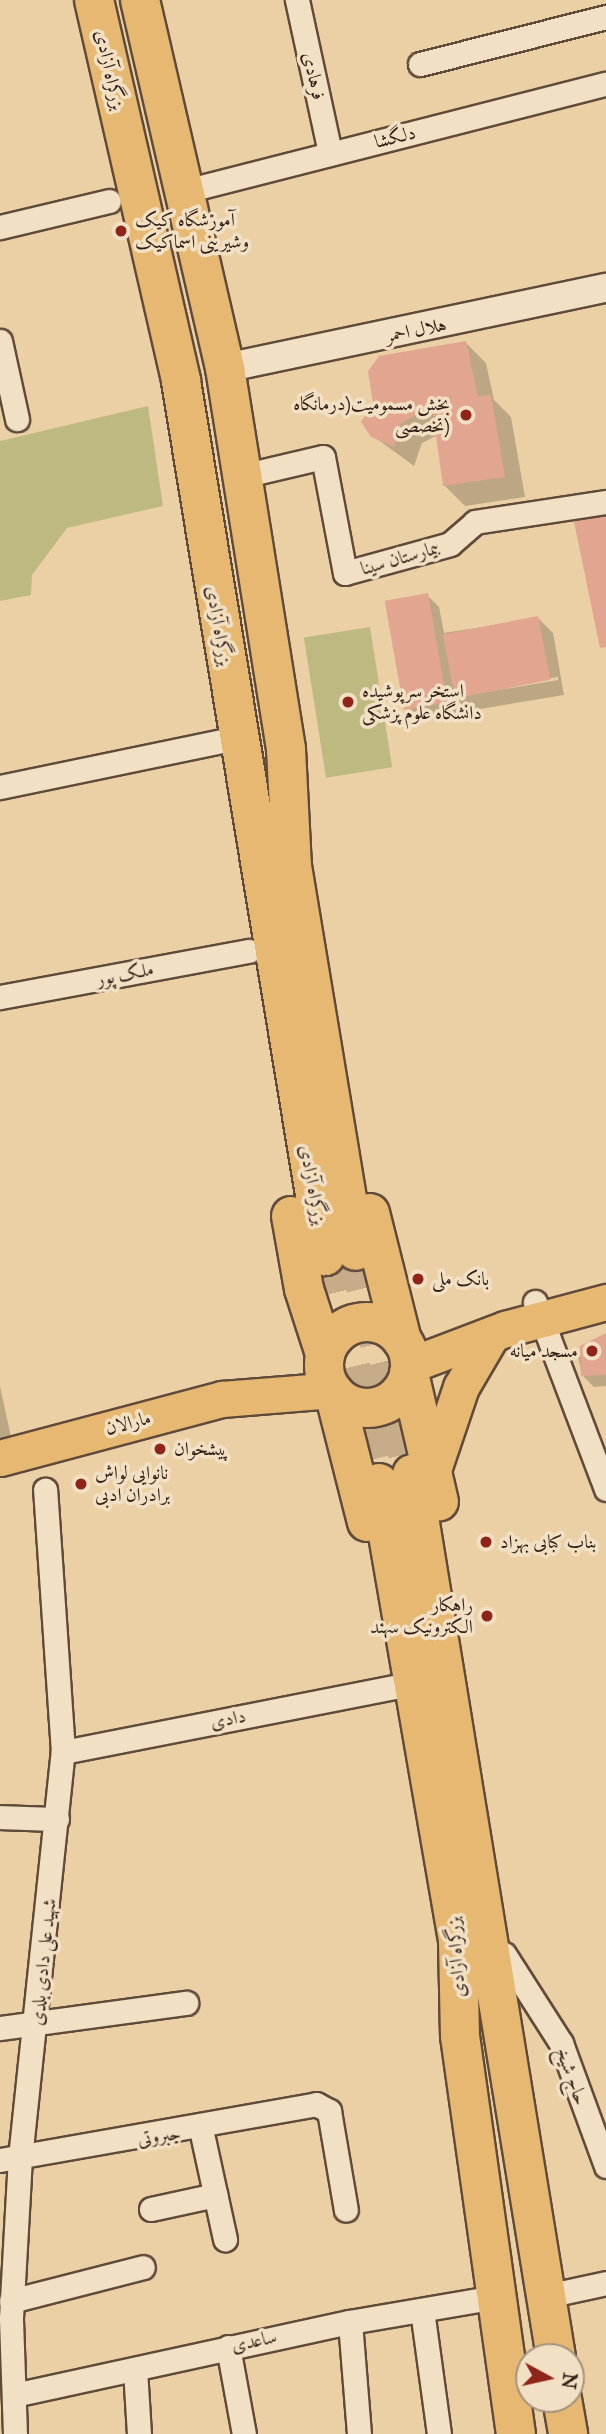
<!DOCTYPE html>
<meta charset="utf-8">
<style>
body{margin:0}
#map{position:relative;width:606px;height:2434px;overflow:hidden;background:#ebd0a5;font-family:"IM FELL Great Primer",Amiri,serif}
div>[style]{position:absolute}
.green>*{inset:0;background:#beb981;transform-origin:0 0}
.shadow>*{inset:0;background:#0003}
.building>*{inset:0;background:#e2a58f;transform-origin:0 0}
.trunk-tunnel>*{height:38px;margin-top:-19px;transform-origin:0;background:repeating-linear-gradient(90deg,#c6ac88 0 38px,transparent 0 57px)}
.roads{filter:drop-shadow(2px 0 #604a39) drop-shadow(-2px 0 #604a39) drop-shadow(0 2px #604a39) drop-shadow(0 -2px #604a39)}
.minor>*{height:23px;margin:-11.5px;padding:0 11.5px;transform-origin:11.5px;border-radius:11.5px;background:#f2e0c4}
.tertiary>*{height:28px;margin:-14px;padding:0 14px;transform-origin:14px;border-radius:14px;background:#f2e0c4}
.primary>*{height:35px;margin:-17.5px;padding:0 17.5px;transform-origin:17.5px;border-radius:17.5px;background:#e6b872}
.trunk>*{height:38px;margin:-19px;padding:0 19px;transform-origin:19px;border-radius:19px;background:#e6b872}
.trunk>.ring{margin:-19px;padding:0;box-sizing:content-box;background:none;border:38px solid #e6b872;border-radius:50%}
.dots>*{width:19px;height:19px;translate:-50% -50%;box-sizing:border-box;border:4px solid #f2e0c4;border-radius:50%}
span{translate:-50% -50%;white-space:nowrap;text-align:center;line-height:1.15;-webkit-text-stroke:7px #f2e0c4;paint-order:stroke}
.street-label{font-size:19px;color:#321e15}
.poi-label{font-size:19px;color:#321e15}
.left{translate:0 -50%;text-align:left}
.right{translate:-100% -50%;text-align:right}
.north{position:absolute;left:515px;top:2343px;width:70px;height:70px;box-sizing:border-box;background:#f2e0c4;border:2px solid #a5927e;border-radius:50%;rotate:98deg;font-size:19px;font-weight:700;line-height:28px;text-align:center;color:#321e15}
.north::after{content:'';display:block;margin:auto;width:24px;height:32px;background:#8f2418;clip-path:polygon(50% 0,100% 100%,50% 72%,0 100%)}
</style>
<div id="map">
<div class="green">
<div style="clip-path:polygon(148px 406px,163px 506px,67px 528px,32px 575px,31px 595px,0 601px,0 441px)"></div>
<div style="left:370px;top:627px;width:142px;height:67px;rotate:81deg"></div>
</div>
<div class="shadow">
<div style="clip-path:polygon(466px 343px,486px 363px,494px 400px,511px 417px,525px 497px,465px 506px,444px 485px,438px 435px,422px 443px,414px 466px,373px 436px)"></div>
<div style="clip-path:polygon(evenodd,427px 595px,439px 607px,444px 633px,538px 618px,553px 633px,564px 695px,468px 711px,455px 697px,458px 714px,419px 721px,407px 709px,427px 595px,558px 677px,558px 680px,463px 696px,463px 692px,558px 677px)"></div>
<div style="clip-path:polygon(606px 1335px,606px 1386px,594px 1387px,582px 1375px,578px 1357px)"></div>
<div style="clip-path:polygon(0 1386px,11px 1437px,0 1440px)"></div>
</div>
<div class="building">
<div style="clip-path:polygon(466px 341px,478px 396px,491px 395px,505px 477px,443px 486px,432px 407px,401px 423px,394px 447px,371px 437px,361px 422px,373px 404px,368px 371px,379px 356px)"></div>
<div style="clip-path:polygon(606px 510px,606px 647px,600px 648px,573px 517px)"></div>
<div style="left:428px;top:593px;width:111px;height:44px;rotate:80deg"></div>
<div style="left:538px;top:616px;width:65px;height:97px;rotate:79deg"></div>
<div style="clip-path:polygon(606px 1333px,606px 1375px,581px 1376px,580px 1346px)"></div>
</div>
<div class="trunk-tunnel">
<div style="left:356px;top:1251px;width:230px;rotate:75.9deg"></div>
<div style="left:325px;top:1256px;width:233px;rotate:76.6deg"></div>
</div>
<div class="roads">
<div class="minor">
<div style="left:297px;top:0;width:157px;rotate:77.8deg"></div>
<div style="left:420px;top:64px;width:192px;rotate:-14.2deg"></div>
<div style="left:185px;top:191px;width:434px;rotate:-14.3deg"></div>
<div style="left:0;top:227px;width:112px;rotate:-13.4deg"></div>
<div style="left:0;top:341px;width:80px;rotate:77.7deg"></div>
<div style="left:242px;top:476px;width:83px;rotate:-13.2deg"></div>
<div style="left:323px;top:457px;width:118px;rotate:79.3deg"></div>
<div style="left:345px;top:573px;width:109px;rotate:-15.4deg"></div>
<div style="left:450px;top:544px;width:33px;rotate:-41deg"></div>
<div style="left:475px;top:522px;width:133px;rotate:-8.7deg"></div>
<div style="left:0;top:787px;width:241px;rotate:-11.7deg"></div>
<div style="left:0;top:997px;width:253px;rotate:-10.5deg"></div>
<div style="left:535px;top:1302px;width:200px;rotate:69.2deg"></div>
<div style="left:63px;top:1752px;width:337px;rotate:-11.1deg"></div>
<div style="left:0;top:1817px;width:57px;rotate:2deg"></div>
<div style="left:504px;top:1954px;width:106px;rotate:57.4deg"></div>
<div style="left:561px;top:2043px;width:131px;rotate:69.9deg"></div>
<div style="left:0;top:2028px;width:188px;rotate:-7.7deg"></div>
<div style="left:201px;top:2129px;width:113px;rotate:77.7deg"></div>
<div style="left:0;top:2160px;width:321px;rotate:-10deg"></div>
<div style="left:316px;top:2104px;width:15px;rotate:28deg"></div>
<div style="left:329px;top:2111px;width:100px;rotate:80.3deg"></div>
<div style="left:151px;top:2209px;width:66px;rotate:-12.3deg"></div>
<div style="left:546px;top:2296px;width:61px;rotate:-12.2deg"></div>
<div style="left:11px;top:2301px;width:136px;rotate:-14.4deg"></div>
<div style="left:422px;top:2310px;width:125px;rotate:82.2deg"></div>
<div style="left:350px;top:2322px;width:112px;rotate:85.4deg"></div>
<div style="left:228px;top:2347px;width:88px;rotate:79.6deg"></div>
<div style="left:135px;top:2369px;width:65px;rotate:86.5deg"></div>
<div style="left:14px;top:2395px;width:344px;rotate:-12.3deg"></div>
<div style="left:350px;top:2322px;width:149px;rotate:-9.7deg"></div>
<div style="left:15px;top:2434px;width:116px;rotate:-92deg"></div>
<div style="left:11px;top:2318px;width:160px;rotate:-86.8deg"></div>
<div style="left:20px;top:2158px;width:408px;rotate:-84deg"></div>
<div style="left:63px;top:1752px;width:263px;rotate:-93.9deg"></div>
</div>
<div class="tertiary">
<div style="left:225px;top:368px;width:389px;rotate:-11.9deg"></div>
</div>
<div class="primary">
<div style="left:410px;top:1365px;width:102px;rotate:-20.8deg"></div>
<div style="left:505px;top:1329px;width:105px;rotate:-15deg"></div>
<div style="left:0;top:1458px;width:230px;rotate:-14.9deg"></div>
<div style="left:222px;top:1399px;width:111px;rotate:-4.6deg"></div>
<div style="left:433px;top:1470px;width:88px;rotate:-71.4deg"></div>
<div style="left:461px;top:1387px;width:61px;rotate:-59.7deg"></div>
</div>
<div class="trunk">
<div style="left:94px;top:0;width:391px;rotate:77.1deg"></div>
<div style="left:181px;top:381px;width:887px;rotate:80.65deg"></div>
<div style="left:140px;top:0;width:378px;rotate:77deg"></div>
<div style="left:225px;top:368px;width:386px;rotate:80.9deg"></div>
<div style="left:286px;top:749px;width:117px;rotate:87.1deg"></div>
<div style="left:292px;top:866px;width:390px;rotate:80.6deg"></div>
<div style="left:370px;top:1213px;width:131px;rotate:75.9deg"></div>
<div style="left:291px;top:1216px;width:74px;rotate:79.9deg"></div>
<div style="left:304px;top:1289px;width:68px;rotate:72.1deg"></div>
<div class="ring" style="left:324px;top:1322px;width:48px;height:48px"></div>
<div style="left:409px;top:1373px;width:132px;rotate:76.9deg"></div>
<div style="left:334px;top:1392px;width:134px;rotate:75.8deg"></div>
<div style="left:412px;top:1474px;width:895px;rotate:80.74deg"></div>
<div style="left:379px;top:1483px;width:465px;rotate:80.2deg"></div>
<div style="left:458px;top:1941px;width:95px;rotate:88.8deg"></div>
<div style="left:460px;top:2036px;width:402px;rotate:82deg"></div>
<div style="left:562px;top:2399px;width:36px;rotate:80deg"></div>
</div>
</div>
<div class="dots">
<div style="left:121px;top:231px;background:#8f2418"></div>
<div style="left:466px;top:415px;background:#8f2418"></div>
<div style="left:348px;top:702px;background:#8f2418"></div>
<div style="left:418px;top:1279px;background:#8f2418"></div>
<div style="left:592px;top:1351px;background:#8f2418"></div>
<div style="left:160px;top:1449px;background:#8f2418"></div>
<div style="left:81px;top:1484px;background:#8f2418"></div>
<div style="left:486px;top:1542px;background:#8f2418"></div>
<div style="left:487px;top:1616px;background:#8f2418"></div>
</div>
<div class="street-label">
<span style="left:110px;top:70px;rotate:78deg">بزرگراه آزادی</span>
<span style="left:314px;top:76px;rotate:78deg">فرهادی</span>
<span style="left:395px;top:137px;rotate:-14deg">دلگشا</span>
<span style="left:416px;top:330px;rotate:-11deg">هلال احمر</span>
<span style="left:400px;top:558px;rotate:-16deg">بیمارستان سینا</span>
<span style="left:219px;top:626px;rotate:81deg">بزرگراه آزادی</span>
<span style="left:125px;top:974px;rotate:-11deg">ملک پور</span>
<span style="left:313px;top:1185px;rotate:80deg">بزرگراه آزادی</span>
<span style="left:128px;top:1423px;rotate:-14deg">مارالان</span>
<span style="left:228px;top:1719px;rotate:-11deg">دادی</span>
<span style="left:456px;top:1957px;rotate:-94deg">بزرگراه آزادی</span>
<span style="left:43px;top:1962px;rotate:-84deg">شهید علی دادی بلدی</span>
<span style="left:572px;top:2076px;rotate:70deg">حاج شیخ</span>
<span style="left:159px;top:2136px;rotate:-10deg">جبروتی</span>
<span style="left:254px;top:2341px;rotate:-12deg">ساعدی</span>
</div>
<div class="poi-label">
<span class="left" style="left:135px;top:231px">آموزشگاه کیک<br>وشیرینی اسماکیک</span>
<span class="right" style="left:450px;top:415px">بخش مسمومیت(درمانگاه<br>تخصصی)</span>
<span class="left" style="left:362px;top:702px">استخر سرپوشیده<br>دانشگاه علوم پزشکی</span>
<span class="left" style="left:432px;top:1279px">بانک ملی</span>
<span class="right" style="left:578px;top:1351px">مسجد میانه</span>
<span class="left" style="left:174px;top:1449px">پیشخوان</span>
<span class="left" style="left:95px;top:1484px">نانوایی لواش<br>برادران ادبی</span>
<span class="left" style="left:500px;top:1542px">بناب کبابی بهزاد</span>
<span class="right" style="left:473px;top:1616px">راهکار<br>الکترونیک سهند</span>
</div>
<div class="north">N</div>
</div>
